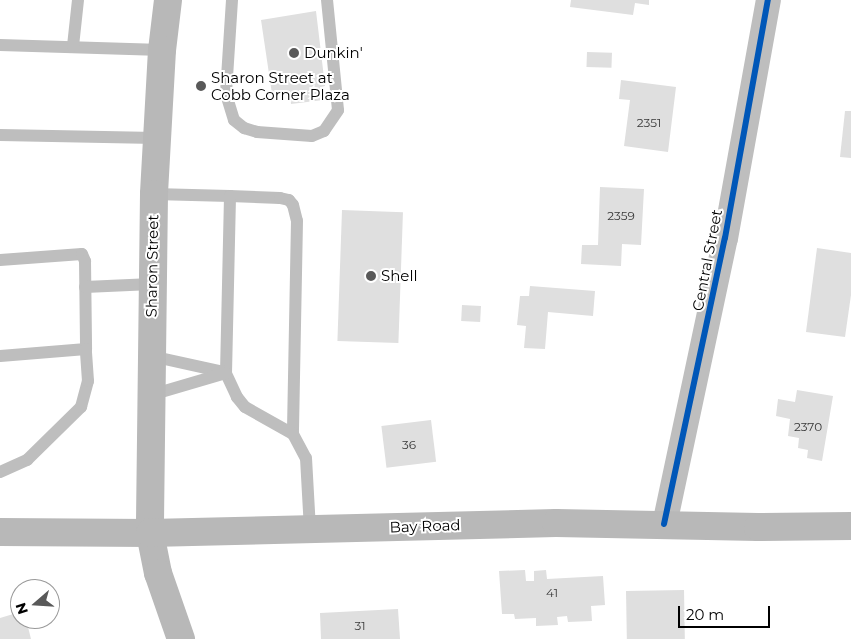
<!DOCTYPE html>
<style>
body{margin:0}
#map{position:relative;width:851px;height:639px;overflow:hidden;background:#fff;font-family:Montserrat,sans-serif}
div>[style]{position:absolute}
.building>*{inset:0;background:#dfdfdf;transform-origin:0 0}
.service>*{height:12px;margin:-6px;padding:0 6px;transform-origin:6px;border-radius:6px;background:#bebebe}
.minor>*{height:25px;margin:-12.5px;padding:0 12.5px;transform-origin:12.5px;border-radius:12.5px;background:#bebebe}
.secondary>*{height:28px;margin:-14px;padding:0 14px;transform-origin:14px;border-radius:14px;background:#b8b8b8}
.cycleway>*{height:6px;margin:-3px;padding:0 3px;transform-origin:3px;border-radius:3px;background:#0057b8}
.dots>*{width:14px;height:14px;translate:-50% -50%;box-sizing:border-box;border:2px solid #fff;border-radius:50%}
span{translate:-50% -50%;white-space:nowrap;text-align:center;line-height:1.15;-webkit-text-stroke:4px #fff;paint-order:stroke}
.number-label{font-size:12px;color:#383838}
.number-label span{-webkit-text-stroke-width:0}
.poi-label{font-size:15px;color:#000}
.left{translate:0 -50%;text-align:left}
.street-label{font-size:15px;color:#000}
.north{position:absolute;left:10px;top:579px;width:50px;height:50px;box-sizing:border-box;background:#fff;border:1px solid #999;border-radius:50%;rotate:251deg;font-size:14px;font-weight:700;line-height:20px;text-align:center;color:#000}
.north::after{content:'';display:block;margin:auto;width:18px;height:22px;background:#595959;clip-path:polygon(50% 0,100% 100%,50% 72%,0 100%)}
.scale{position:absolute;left:678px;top:606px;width:92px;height:22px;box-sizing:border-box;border:2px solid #000;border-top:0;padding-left:6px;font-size:15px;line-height:18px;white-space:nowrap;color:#000;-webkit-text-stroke:4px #fff;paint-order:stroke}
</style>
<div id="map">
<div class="building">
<div style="clip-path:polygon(571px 0,649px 0,649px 5px,635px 3px,633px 15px,570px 7px)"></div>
<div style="clip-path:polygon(316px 11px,325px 86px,321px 87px,323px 100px,291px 104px,290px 91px,272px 94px,261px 20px)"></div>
<div style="left:587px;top:52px;width:25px;height:15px;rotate:2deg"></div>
<div style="clip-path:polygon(621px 80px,676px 87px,668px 152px,624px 146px,630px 100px,619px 99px)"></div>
<div style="clip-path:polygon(845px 111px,851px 111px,851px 158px,840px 157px)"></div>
<div style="clip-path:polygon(600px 187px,644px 189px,641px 245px,622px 244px,621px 266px,581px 264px,582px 245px,598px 245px)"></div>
<div style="left:342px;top:210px;width:61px;height:131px;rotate:2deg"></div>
<div style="clip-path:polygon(817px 248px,851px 253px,851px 295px,845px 337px,806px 332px)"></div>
<div style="clip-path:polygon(530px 286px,595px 291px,593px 316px,548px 312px,545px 349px,524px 348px,526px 326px,517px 325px,520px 296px,529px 296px)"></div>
<div style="left:462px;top:305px;width:19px;height:16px;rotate:3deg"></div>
<div style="clip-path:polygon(797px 390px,833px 396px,822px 461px,807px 458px,808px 450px,798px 448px,799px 438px,788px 436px,790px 419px,776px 416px,778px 399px,795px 402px)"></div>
<div style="left:431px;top:420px;width:42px;height:50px;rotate:83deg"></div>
<div style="clip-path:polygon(525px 570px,526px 581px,534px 581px,534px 571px,546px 570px,547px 579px,603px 576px,605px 605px,591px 606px,592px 621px,568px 622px,567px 616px,557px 617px,558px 625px,536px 626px,536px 618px,515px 619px,514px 614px,502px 614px,499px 571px)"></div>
<div style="left:684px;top:590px;width:49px;height:58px;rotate:89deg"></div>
<div style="clip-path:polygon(398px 609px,400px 639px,321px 639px,320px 613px)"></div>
<div style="clip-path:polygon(20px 612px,20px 619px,26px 619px,31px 639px,0 639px,0 618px)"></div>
</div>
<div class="service">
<div style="left:232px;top:0;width:94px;rotate:93.7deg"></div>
<div style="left:226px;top:94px;width:27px;rotate:73deg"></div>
<div style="left:234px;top:120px;width:13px;rotate:39deg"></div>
<div style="left:244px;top:128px;width:14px;rotate:17deg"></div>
<div style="left:257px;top:132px;width:55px;rotate:4.2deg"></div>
<div style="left:312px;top:136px;width:13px;rotate:-23deg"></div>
<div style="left:324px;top:131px;width:25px;rotate:-56deg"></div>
<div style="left:338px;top:110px;width:111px;rotate:-95.7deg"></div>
<div style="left:0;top:45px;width:162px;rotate:1.8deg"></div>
<div style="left:73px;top:46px;width:46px;rotate:-83.8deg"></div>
<div style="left:0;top:135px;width:156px;rotate:1.1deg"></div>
<div style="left:154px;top:194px;width:76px;rotate:1.5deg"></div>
<div style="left:230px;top:196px;width:50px;rotate:2.3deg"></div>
<div style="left:280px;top:198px;width:9px;rotate:13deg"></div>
<div style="left:289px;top:200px;width:6px;rotate:51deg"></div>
<div style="left:293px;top:205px;width:16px;rotate:76deg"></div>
<div style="left:297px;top:221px;width:213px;rotate:91.1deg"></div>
<div style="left:293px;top:434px;width:55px;rotate:-150.6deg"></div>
<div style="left:245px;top:407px;width:13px;rotate:-129deg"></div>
<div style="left:237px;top:397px;width:26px;rotate:-115deg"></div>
<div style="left:226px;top:373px;width:177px;rotate:-88.7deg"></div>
<div style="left:0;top:260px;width:82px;rotate:-4.2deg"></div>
<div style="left:82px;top:254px;width:8px;rotate:67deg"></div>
<div style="left:85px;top:261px;width:88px;rotate:89.3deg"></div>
<div style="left:86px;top:349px;width:86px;rotate:175.3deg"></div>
<div style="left:85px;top:287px;width:67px;rotate:-2.6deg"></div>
<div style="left:151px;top:356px;width:75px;rotate:12.4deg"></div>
<div style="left:151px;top:395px;width:78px;rotate:-16.3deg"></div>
<div style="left:293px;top:434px;width:27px;rotate:62deg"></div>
<div style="left:306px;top:458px;width:72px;rotate:86.8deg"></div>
<div style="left:0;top:472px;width:30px;rotate:-24deg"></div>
<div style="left:27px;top:460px;width:76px;rotate:-44.5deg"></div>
<div style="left:81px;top:407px;width:27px;rotate:-75deg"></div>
<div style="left:88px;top:381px;width:32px;rotate:-94deg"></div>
</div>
<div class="minor">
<div style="left:664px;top:524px;width:292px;rotate:-78deg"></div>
<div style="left:725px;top:238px;width:242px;rotate:-79.8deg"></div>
</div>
<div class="secondary">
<div style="left:168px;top:0;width:50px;rotate:96.8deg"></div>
<div style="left:162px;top:50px;width:144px;rotate:93.2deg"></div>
<div style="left:154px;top:194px;width:339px;rotate:90.7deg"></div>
<div style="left:150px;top:533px;width:41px;rotate:78.7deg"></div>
<div style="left:158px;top:573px;width:70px;rotate:70.8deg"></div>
<div style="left:0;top:532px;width:150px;rotate:0.4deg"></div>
<div style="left:150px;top:533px;width:406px;rotate:-1.4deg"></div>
<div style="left:556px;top:523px;width:202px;rotate:1.1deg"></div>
<div style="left:758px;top:527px;width:93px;rotate:-0.6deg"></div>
</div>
<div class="cycleway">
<div style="left:664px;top:524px;width:292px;rotate:-78deg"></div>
<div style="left:725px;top:238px;width:242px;rotate:-79.8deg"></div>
</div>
<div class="dots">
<div style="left:294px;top:53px;background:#595959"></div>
<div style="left:201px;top:86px;background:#595959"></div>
<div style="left:371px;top:276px;background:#595959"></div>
</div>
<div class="number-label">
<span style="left:649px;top:123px">2351</span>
<span style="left:621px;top:216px">2359</span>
<span style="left:808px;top:427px">2370</span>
<span style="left:409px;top:445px">36</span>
<span style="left:552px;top:593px">41</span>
<span style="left:360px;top:626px">31</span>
</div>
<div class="poi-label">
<span class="left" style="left:304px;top:53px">Dunkin'</span>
<span class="left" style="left:211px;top:86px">Sharon Street at<br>Cobb Corner Plaza</span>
<span class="left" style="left:381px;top:276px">Shell</span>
</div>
<div class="street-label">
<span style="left:707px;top:260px;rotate:-79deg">Central Street</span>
<span style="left:152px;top:266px;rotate:-89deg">Sharon Street</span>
<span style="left:425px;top:526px;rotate:-2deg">Bay Road</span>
</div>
<div class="north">N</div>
<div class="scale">20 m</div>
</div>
